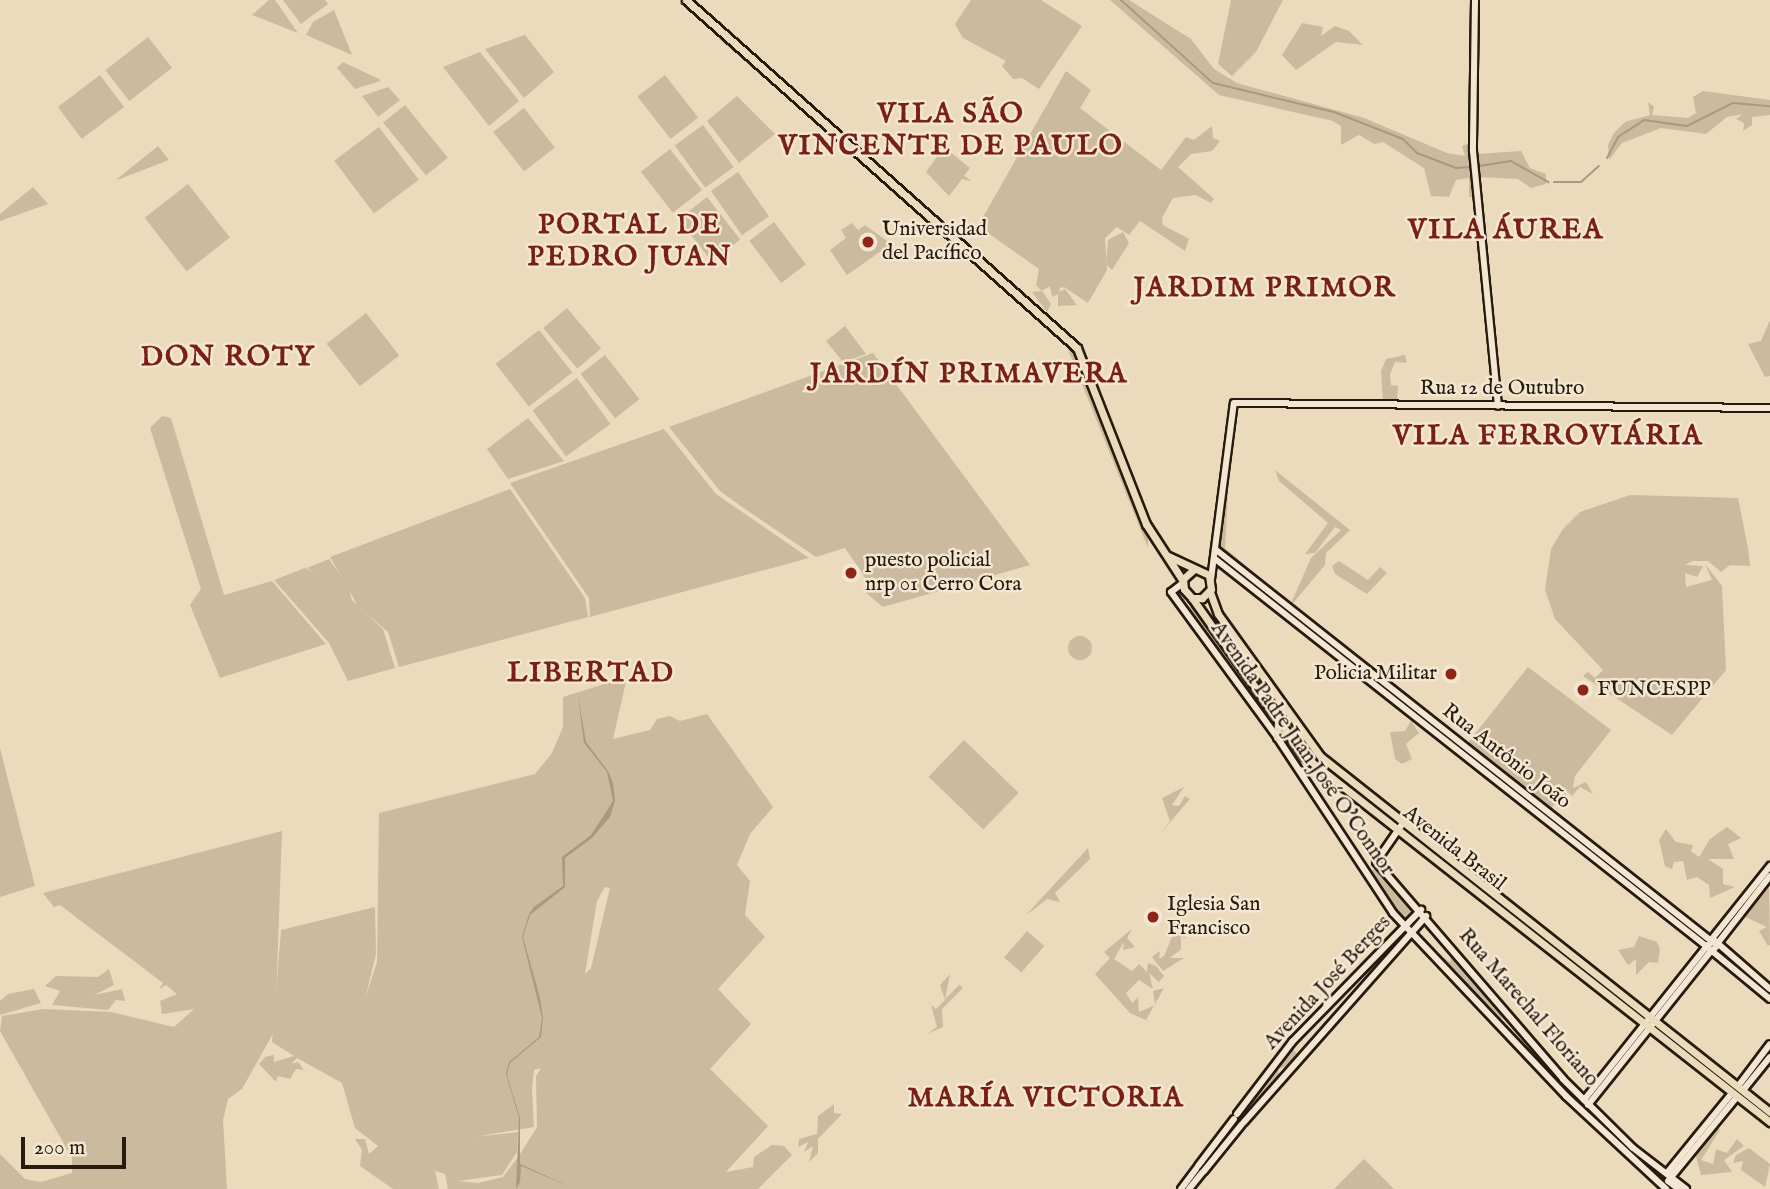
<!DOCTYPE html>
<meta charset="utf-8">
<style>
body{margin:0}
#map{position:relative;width:1770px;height:1189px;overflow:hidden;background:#ecdabc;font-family:"IM FELL English",serif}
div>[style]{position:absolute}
.green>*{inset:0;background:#cbba9e;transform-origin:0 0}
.round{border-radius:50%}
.water>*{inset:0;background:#a99981}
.stream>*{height:2px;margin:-1px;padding:0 1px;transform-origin:1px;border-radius:1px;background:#a99981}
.roads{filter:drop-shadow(2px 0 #271b0e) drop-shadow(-2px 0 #271b0e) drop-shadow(0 2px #271b0e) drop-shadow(0 -2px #271b0e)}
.secondary>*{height:6px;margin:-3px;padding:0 3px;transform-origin:3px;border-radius:3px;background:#f3e7d3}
.primary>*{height:7px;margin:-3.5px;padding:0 3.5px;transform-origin:3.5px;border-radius:3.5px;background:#ecdabc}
.dots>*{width:19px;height:19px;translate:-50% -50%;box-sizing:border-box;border:4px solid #f3e7d3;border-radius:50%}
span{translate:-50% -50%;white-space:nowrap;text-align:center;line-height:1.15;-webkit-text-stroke:5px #f3e7d3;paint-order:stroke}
.poi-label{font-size:21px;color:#271b0e}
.left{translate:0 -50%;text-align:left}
.right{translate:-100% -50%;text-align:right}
.street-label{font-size:21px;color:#271b0e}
.district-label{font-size:28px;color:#7a1f14;font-weight:700;letter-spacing:2px}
.scale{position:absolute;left:21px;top:1137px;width:105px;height:32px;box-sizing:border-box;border:4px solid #271b0e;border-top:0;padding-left:9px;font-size:21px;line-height:24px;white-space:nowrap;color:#271b0e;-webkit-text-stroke:5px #f3e7d3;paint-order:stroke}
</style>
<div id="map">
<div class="green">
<div style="clip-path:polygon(269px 0,275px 0,298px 33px,252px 15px)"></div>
<div style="clip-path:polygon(283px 0,325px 0,328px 4px,301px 24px)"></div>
<div style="clip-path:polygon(971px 0,1041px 0,1082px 26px,1039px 89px,1022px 78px,1013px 79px,1002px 66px,1006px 61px,963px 38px,955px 24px)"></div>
<div style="clip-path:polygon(1110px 0,1129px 0,1191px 39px,1214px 69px,1237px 83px,1364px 118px,1447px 153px,1465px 156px,1462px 146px,1470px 143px,1475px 199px,1469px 196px,1469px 178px,1456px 180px,1449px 197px,1431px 196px,1424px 168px,1383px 142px,1374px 144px,1359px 135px,1341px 145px,1341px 126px,1333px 121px,1219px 95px)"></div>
<div style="clip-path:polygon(1231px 0,1283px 0,1256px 52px,1232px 76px,1218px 64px)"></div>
<div style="clip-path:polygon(334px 10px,352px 55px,306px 35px,313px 22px)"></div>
<div style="clip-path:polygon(1302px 23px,1323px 27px,1321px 36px,1335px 26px,1349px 31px,1363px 45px,1336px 42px,1296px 70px,1282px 55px)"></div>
<div style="clip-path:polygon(525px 35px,554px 72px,524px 98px,485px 49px)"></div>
<div style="clip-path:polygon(721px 36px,864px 163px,719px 39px)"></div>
<div style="left:148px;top:37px;width:39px;height:54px;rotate:52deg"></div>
<div style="clip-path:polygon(480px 52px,519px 101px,489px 126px,443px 67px)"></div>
<div style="clip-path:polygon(343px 62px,381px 80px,380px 81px,355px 89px,337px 68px)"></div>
<div style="clip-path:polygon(1066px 71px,1091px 90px,1080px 108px,1161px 170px,1186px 137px,1194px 140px,1212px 126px,1213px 138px,1220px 141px,1212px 151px,1191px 154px,1178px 167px,1214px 199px,1211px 203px,1196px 195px,1173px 198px,1162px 218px,1163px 225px,1189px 239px,1185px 251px,1140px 221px,1129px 235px,1117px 227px,1105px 238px,1107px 270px,1088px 303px,1064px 287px,1060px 288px,1059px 292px,1065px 289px,1077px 305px,1058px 306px,1058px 294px,1052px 297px,1050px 286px,1042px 291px,1051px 304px,1047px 312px,1032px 292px,1042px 291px,1036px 285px,1039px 269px,978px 226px)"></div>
<div style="left:100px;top:75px;width:40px;height:53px;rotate:53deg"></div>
<div style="left:665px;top:75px;width:54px;height:35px;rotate:52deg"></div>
<div style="clip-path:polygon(388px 87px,400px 100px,378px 117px,362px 96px)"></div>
<div style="clip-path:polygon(1703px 91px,1770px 100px,1770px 115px,1752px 117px,1752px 125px,1743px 131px,1744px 123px,1736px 119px,1743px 114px,1727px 117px,1706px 134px,1661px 128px,1622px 143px,1609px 160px,1608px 145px,1614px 133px,1625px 122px,1650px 115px,1648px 102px,1654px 107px,1652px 115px,1688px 118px,1696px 113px,1693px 97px)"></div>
<div style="clip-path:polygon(737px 96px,775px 134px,739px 163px,707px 121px)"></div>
<div style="left:405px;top:105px;width:68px;height:28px;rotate:51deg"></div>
<div style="left:524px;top:108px;width:50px;height:39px;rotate:52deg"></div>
<div style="left:703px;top:125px;width:52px;height:35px;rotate:54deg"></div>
<div style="left:379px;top:127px;width:66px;height:56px;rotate:53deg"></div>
<div style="clip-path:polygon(158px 146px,169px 160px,117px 180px,117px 179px)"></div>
<div style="clip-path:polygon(944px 147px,970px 168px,964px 176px,972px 181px,962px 179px,949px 196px,926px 172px)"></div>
<div style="left:670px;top:149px;width:52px;height:37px;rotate:52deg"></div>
<div style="clip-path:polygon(1521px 151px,1530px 168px,1546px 174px,1546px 184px,1531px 188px,1518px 179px,1478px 177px,1476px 154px)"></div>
<div style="left:738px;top:172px;width:54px;height:33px;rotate:55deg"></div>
<div style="left:188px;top:184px;width:68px;height:55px;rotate:52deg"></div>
<div style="clip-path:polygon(33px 187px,48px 204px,0 221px,0 214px)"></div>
<div style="left:707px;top:197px;width:54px;height:36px;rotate:52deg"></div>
<div style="left:774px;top:222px;width:53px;height:31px;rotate:53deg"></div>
<div style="clip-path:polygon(852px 223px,858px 230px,865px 225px,891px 244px,847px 275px,830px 250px,846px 238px,841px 230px)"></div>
<div style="clip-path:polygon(1123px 232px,1129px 243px,1112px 270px,1106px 264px,1108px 240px)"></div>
<div style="left:567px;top:308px;width:53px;height:31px;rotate:50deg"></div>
<div style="left:366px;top:313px;width:54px;height:50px;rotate:52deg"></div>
<div style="clip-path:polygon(1770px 320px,1770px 376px,1765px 377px,1748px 344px,1761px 341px)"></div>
<div style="clip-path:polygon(845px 326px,866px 354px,843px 362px,826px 341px)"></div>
<div style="left:539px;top:330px;width:54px;height:55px;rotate:52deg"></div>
<div style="clip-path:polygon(1065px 342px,1080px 360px,1148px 536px,1148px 548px)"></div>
<div style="clip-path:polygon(873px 353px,1030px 565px,883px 607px,865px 592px,871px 586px,845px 548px,816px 557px,745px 509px,720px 491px,669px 427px)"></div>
<div style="left:605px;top:355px;width:56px;height:31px;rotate:52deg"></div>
<div style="clip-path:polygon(1405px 355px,1407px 363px,1395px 362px,1390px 374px,1391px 385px,1398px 386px,1397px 402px,1383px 402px,1381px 371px,1386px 359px)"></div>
<div style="left:577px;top:378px;width:57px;height:55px;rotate:54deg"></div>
<div style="clip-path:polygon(162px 416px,171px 418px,224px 595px,272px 581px,326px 644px,220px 678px,190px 605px,201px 589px,150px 428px)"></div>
<div style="clip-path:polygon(528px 418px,564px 461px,508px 479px,487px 449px)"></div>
<div style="clip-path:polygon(664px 429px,716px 494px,809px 558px,590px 617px,589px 598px,510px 483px)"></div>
<div style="clip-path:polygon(1275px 470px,1350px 530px,1326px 553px,1325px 565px,1289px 608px,1311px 558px,1341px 530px,1335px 527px,1315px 553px,1305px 554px,1328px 523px,1279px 481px)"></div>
<div style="clip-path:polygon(1229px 472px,1225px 548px,1281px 597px,1280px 606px,1215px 555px)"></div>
<div style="clip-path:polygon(510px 489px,585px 598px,588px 617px,399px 667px,388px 632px,358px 606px,330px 557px)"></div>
<div style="clip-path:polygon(1630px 495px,1738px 498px,1748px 548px,1750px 566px,1730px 565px,1721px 572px,1708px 561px,1693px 561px,1685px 565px,1703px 566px,1697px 577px,1685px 573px,1686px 587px,1712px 580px,1705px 564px,1722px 586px,1726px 670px,1672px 735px,1583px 676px,1588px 672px,1595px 678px,1603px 670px,1555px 619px,1545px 590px,1551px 549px,1563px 529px,1580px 512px)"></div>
<div style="clip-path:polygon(329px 559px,348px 586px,352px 600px,307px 568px)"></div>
<div style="clip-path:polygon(1339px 561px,1368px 580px,1380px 567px,1387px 573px,1367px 594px,1335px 574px,1332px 566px)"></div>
<div style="clip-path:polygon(305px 568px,337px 586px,383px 629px,395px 668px,348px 681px,329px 643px,274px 580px)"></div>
<div style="clip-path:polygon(1187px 607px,1193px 607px,1235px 672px,1232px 671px)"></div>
<div class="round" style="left:1068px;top:636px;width:24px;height:24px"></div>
<div style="clip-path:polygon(1528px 667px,1611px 730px,1575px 776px,1573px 788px,1586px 782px,1593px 794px,1580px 787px,1572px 796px,1565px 789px,1566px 796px,1557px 799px,1548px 815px,1538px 803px,1526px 809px,1527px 798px,1515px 785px,1509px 789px,1467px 744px)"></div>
<div style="clip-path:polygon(1251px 668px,1313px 752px,1301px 765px,1280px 738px,1276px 721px,1276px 730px,1237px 679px)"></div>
<div style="clip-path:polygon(evenodd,627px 677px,613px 739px,650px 730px,657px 719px,670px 716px,680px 721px,707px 714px,773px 807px,750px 834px,737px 865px,750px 881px,745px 915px,765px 937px,718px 989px,751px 1024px,710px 1069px,768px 1126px,726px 1172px,753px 1167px,754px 1157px,772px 1145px,784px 1146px,792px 1155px,758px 1189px,448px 1189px,445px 1174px,435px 1171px,439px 1189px,393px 1189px,360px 1166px,362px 1150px,355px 1139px,365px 1139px,369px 1154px,378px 1146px,355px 1128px,342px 1083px,297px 1058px,291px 1064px,298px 1062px,304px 1070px,296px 1069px,290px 1079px,278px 1076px,276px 1082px,259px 1064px,265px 1057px,274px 1055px,274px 1062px,294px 1056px,272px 1042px,281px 930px,375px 907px,376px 954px,365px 999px,377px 962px,379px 813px,535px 774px,552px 753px,563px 727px,563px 697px,627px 677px,605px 887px,610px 888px,591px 968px,585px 974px,597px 901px,605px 887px,627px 677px,541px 1068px,536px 1076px,537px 1127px,520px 1154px,503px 1177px,478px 1183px,458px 1181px,502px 1175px,517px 1152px,518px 1132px,474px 1137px,534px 1127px,532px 1088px,534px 1070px,541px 1068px)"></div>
<div style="clip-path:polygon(1411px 721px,1419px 733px,1406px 744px,1412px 759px,1402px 764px,1395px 759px,1390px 732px,1405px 731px)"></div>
<div style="left:964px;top:740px;width:76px;height:51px;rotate:44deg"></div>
<div style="clip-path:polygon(0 748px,35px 886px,0 897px)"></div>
<div style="clip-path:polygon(1184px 787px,1172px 805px,1179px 806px,1185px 796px,1190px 799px,1160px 834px,1170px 821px,1162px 798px)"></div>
<div style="clip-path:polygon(1727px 827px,1741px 838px,1728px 844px,1734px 859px,1708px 859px,1723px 869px,1723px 884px,1735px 887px,1710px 898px,1709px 885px,1697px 877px,1687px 880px,1683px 861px,1674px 862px,1672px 869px,1665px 866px,1659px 840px,1666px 829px,1676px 842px,1693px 845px,1691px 851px,1699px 857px,1710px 839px)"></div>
<div style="clip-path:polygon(282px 831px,275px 1030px,242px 1089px,228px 1099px,223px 1120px,227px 1189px,0 1189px,0 1154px,25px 1179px,41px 1182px,72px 1173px,72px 1158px,0 1031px,2px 1016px,43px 1009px,111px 1012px,174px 1027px,194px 1009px,162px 1014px,160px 1001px,177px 994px,166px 985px,159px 989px,163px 983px,60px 905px,54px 907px,43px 893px)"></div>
<div style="clip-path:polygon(1088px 848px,1090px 859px,1055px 893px,1060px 902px,1047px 899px,1025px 916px)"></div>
<div style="clip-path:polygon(1376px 867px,1426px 920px,1426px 924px,1406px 923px,1371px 872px)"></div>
<div style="clip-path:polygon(1769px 882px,1770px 945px,1768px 946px,1759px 931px,1767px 927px,1743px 916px)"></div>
<div style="clip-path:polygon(1132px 929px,1127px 938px,1135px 947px,1123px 950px,1124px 942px,1114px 959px,1132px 971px,1139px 964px,1147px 972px,1148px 963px,1156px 966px,1164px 976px,1159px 982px,1149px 973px,1153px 989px,1139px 980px,1126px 993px,1132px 1003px,1138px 997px,1139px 1012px,1155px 1005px,1153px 991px,1164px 988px,1146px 1020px,1130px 1013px,1095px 974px,1110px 958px,1104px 952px)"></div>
<div style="left:1027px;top:931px;width:23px;height:35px;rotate:41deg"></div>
<div style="clip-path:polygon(1182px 933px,1187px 939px,1181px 936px,1181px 949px,1170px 958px,1184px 958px,1163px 971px,1152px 957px,1160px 951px,1159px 959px,1164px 956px,1172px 937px)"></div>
<div style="clip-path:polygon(1639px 936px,1657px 942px,1660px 949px,1658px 963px,1649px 962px,1636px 975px,1636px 959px,1628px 965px,1618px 950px,1634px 947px)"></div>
<div style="clip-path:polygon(1449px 950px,1503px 1014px,1502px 1019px,1435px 953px,1451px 962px)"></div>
<div style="clip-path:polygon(109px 969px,114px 985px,94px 995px,122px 989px,125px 1001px,116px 1000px,108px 1010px,52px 1005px,60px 991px,45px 986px,56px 976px,98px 977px)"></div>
<div style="clip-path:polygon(950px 974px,945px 999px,959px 985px,953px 980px,963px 988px,942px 1009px,943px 1027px,927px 1034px,937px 1027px,931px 1005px,936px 1009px,945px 1000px,940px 985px)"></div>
<div style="clip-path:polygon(34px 989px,41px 1003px,0 1015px,0 1001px,8px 994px)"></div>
<div style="clip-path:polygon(1290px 1045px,1297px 1054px,1290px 1065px,1278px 1069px,1279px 1076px,1260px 1102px,1244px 1114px,1257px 1087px,1265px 1081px,1263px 1075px,1270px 1076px,1268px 1068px,1276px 1067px)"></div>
<div style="clip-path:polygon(834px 1104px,834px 1113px,842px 1114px,818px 1139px,818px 1153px,809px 1162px,813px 1146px,804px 1152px,808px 1142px,798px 1147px,799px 1139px,817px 1134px,818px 1116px)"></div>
<div style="clip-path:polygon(1717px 1125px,1720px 1130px,1701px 1160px,1713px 1164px,1716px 1149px,1727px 1153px,1737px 1139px,1744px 1146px,1724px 1160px,1732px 1172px,1701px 1175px,1694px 1149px,1706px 1129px)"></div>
<div style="clip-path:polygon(1749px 1148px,1770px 1164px,1765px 1187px,1741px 1170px,1743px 1161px,1733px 1163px,1736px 1155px)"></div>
<div style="clip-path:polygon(1364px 1159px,1394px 1189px,1334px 1189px)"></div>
</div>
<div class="water">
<div style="clip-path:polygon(578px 696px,586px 742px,608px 771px,613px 783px,615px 801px,610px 817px,592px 838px,565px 858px,565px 887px,530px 915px,523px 937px,540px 998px,543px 1018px,541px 1037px,510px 1063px,507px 1075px,520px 1118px,520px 1164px,575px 1189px,521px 1166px,520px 1182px,516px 1189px,519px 1118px,506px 1074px,509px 1062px,539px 1037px,542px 1018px,522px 937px,529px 914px,534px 907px,563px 886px,562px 857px,591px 835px,613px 801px,607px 772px,584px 743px)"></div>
</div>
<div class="stream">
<div style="left:1121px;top:0;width:124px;rotate:42.1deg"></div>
<div style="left:1213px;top:83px;width:124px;rotate:13.5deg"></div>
<div style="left:1334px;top:112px;width:74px;rotate:21.4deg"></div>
<div style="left:1403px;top:139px;width:20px;rotate:45deg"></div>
<div style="left:1417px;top:153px;width:42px;rotate:21deg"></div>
<div style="left:1456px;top:168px;width:15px;rotate:-4deg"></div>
<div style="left:1607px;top:158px;width:24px;rotate:-62deg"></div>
<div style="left:1618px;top:137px;width:31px;rotate:-33deg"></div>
<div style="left:1644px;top:120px;width:43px;rotate:7.9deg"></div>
<div style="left:1687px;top:126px;width:51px;rotate:-26.6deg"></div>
<div style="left:1733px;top:103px;width:37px;rotate:5deg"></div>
<div style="left:1479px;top:166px;width:32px;rotate:-9deg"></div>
<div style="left:1511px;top:161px;width:43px;rotate:29.6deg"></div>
<div style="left:1554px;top:182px;width:27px"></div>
<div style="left:1581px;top:182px;width:24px;rotate:-42deg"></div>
</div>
<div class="roads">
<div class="secondary">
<div style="left:1475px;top:0;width:151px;rotate:90.8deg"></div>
<div style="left:1473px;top:151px;width:256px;rotate:84.4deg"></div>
<div style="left:1215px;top:549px;width:631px;rotate:38.31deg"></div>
<div style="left:1214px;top:558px;width:627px;rotate:38.26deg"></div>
<div style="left:1211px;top:579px;width:177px;rotate:-82.6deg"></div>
<div style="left:1234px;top:403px;width:536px;rotate:0.53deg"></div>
<div style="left:1183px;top:583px;width:15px;rotate:143deg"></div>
<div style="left:1171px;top:592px;width:180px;rotate:53.8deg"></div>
<div style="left:1277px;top:737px;width:211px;rotate:56.6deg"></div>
<div style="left:1393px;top:913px;width:252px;rotate:46.6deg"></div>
<div style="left:1566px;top:1096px;width:137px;rotate:42.9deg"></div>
<div style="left:1403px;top:823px;width:47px;rotate:124.7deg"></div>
<div style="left:1376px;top:862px;width:286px;rotate:49.2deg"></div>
<div style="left:1563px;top:1079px;width:98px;rotate:44.6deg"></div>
<div style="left:1633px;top:1148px;width:67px;rotate:37.7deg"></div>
<div style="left:1711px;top:940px;width:95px;rotate:-51.4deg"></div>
<div style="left:1717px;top:944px;width:86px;rotate:-52.1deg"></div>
<div style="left:1717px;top:946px;width:7px;rotate:135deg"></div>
<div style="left:1712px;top:951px;width:8px;rotate:-140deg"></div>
<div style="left:1706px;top:946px;width:10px;rotate:-29deg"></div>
<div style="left:1715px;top:941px;width:73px;rotate:41.1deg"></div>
<div style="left:1712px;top:951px;width:75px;rotate:39.6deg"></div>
<div style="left:1739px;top:1085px;width:51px;rotate:-52.9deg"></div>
<div style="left:1744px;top:1089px;width:41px;rotate:-50.9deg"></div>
<div style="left:1584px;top:1100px;width:196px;rotate:-51.4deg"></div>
<div style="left:1588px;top:1105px;width:197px;rotate:-51.4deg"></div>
<div style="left:1237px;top:1114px;width:91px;rotate:-52.6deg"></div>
<div style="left:1292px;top:1042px;width:185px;rotate:-45.7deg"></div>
<div style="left:1244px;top:1122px;width:275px;rotate:-48.5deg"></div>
<div style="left:1198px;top:1166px;width:59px;rotate:-52.5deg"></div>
<div style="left:1204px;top:1171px;width:60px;rotate:-51deg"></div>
<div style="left:1667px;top:1173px;width:103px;rotate:-50.9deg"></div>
<div style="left:1672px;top:1176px;width:102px;rotate:-50.6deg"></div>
<div style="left:1668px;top:1181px;width:14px;rotate:36deg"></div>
<div style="left:1181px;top:1189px;width:25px;rotate:-53deg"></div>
<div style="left:1189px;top:1189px;width:21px;rotate:-51deg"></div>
</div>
<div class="primary">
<div style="left:686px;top:0;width:523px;rotate:41.67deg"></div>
<div style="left:1077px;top:348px;width:189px;rotate:68.6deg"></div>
<div style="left:1146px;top:524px;width:68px;rotate:57deg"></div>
<div style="left:1168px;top:556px;width:45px;rotate:24.9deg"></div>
<div style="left:1209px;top:575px;width:14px;rotate:82deg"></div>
<div style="left:1211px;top:589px;width:13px;rotate:135deg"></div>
<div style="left:1202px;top:598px;width:10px;rotate:180deg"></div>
<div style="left:1192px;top:598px;width:12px;rotate:-132deg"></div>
<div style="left:1184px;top:589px;width:10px;rotate:-96deg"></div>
<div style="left:1183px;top:579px;width:13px;rotate:-42deg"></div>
<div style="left:1210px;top:592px;width:23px;rotate:70deg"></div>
<div style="left:1218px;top:614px;width:175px;rotate:54.3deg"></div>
<div style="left:1320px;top:756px;width:574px;rotate:38.35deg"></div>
<div style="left:1192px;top:598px;width:194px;rotate:54.7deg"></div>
<div style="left:1304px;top:756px;width:593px;rotate:38.15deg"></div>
<div style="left:1277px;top:737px;width:16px;rotate:-86deg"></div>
</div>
</div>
<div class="dots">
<div style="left:868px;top:242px;background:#8f2418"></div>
<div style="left:851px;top:573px;background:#8f2418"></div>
<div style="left:1451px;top:674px;background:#8f2418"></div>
<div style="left:1583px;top:690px;background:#8f2418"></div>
<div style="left:1153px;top:917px;background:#8f2418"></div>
</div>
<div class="poi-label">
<span class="left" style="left:882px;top:242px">Universidad<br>del Pacífico</span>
<span class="left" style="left:865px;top:573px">puesto policial<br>nrp 01 Cerro Cora</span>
<span class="right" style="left:1437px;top:674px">Policia Militar</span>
<span class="left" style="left:1597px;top:690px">FUNCESPP</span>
<span class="left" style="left:1167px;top:917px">Iglesia San<br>Francisco</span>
</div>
<div class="street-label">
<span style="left:1502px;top:389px">Rua 12 de Outubro</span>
<span style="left:1302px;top:749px;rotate:55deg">Avenida Padre Juan José O'Connor</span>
<span style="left:1506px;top:757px;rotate:38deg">Rua Antônio João</span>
<span style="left:1454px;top:849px;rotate:38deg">Avenida Brasil</span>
<span style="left:1328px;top:983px;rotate:-47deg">Avenida José Berges</span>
<span style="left:1528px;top:1008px;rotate:49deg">Rua Marechal Floriano</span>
</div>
<div class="district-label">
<span style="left:951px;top:131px">VILA SÃO<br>VINCENTE DE PAULO</span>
<span style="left:630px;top:242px">PORTAL DE<br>PEDRO JUAN</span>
<span style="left:1506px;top:231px">VILA ÁUREA</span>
<span style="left:1265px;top:289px">JARDIM PRIMOR</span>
<span style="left:228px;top:358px">DON ROTY</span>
<span style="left:969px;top:375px">JARDÍN PRIMAVERA</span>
<span style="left:1548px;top:437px">VILA FERROVIÁRIA</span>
<span style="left:591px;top:674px">LIBERTAD</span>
<span style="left:1046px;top:1099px">MARÍA VICTORIA</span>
</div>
<div class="scale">200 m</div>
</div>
